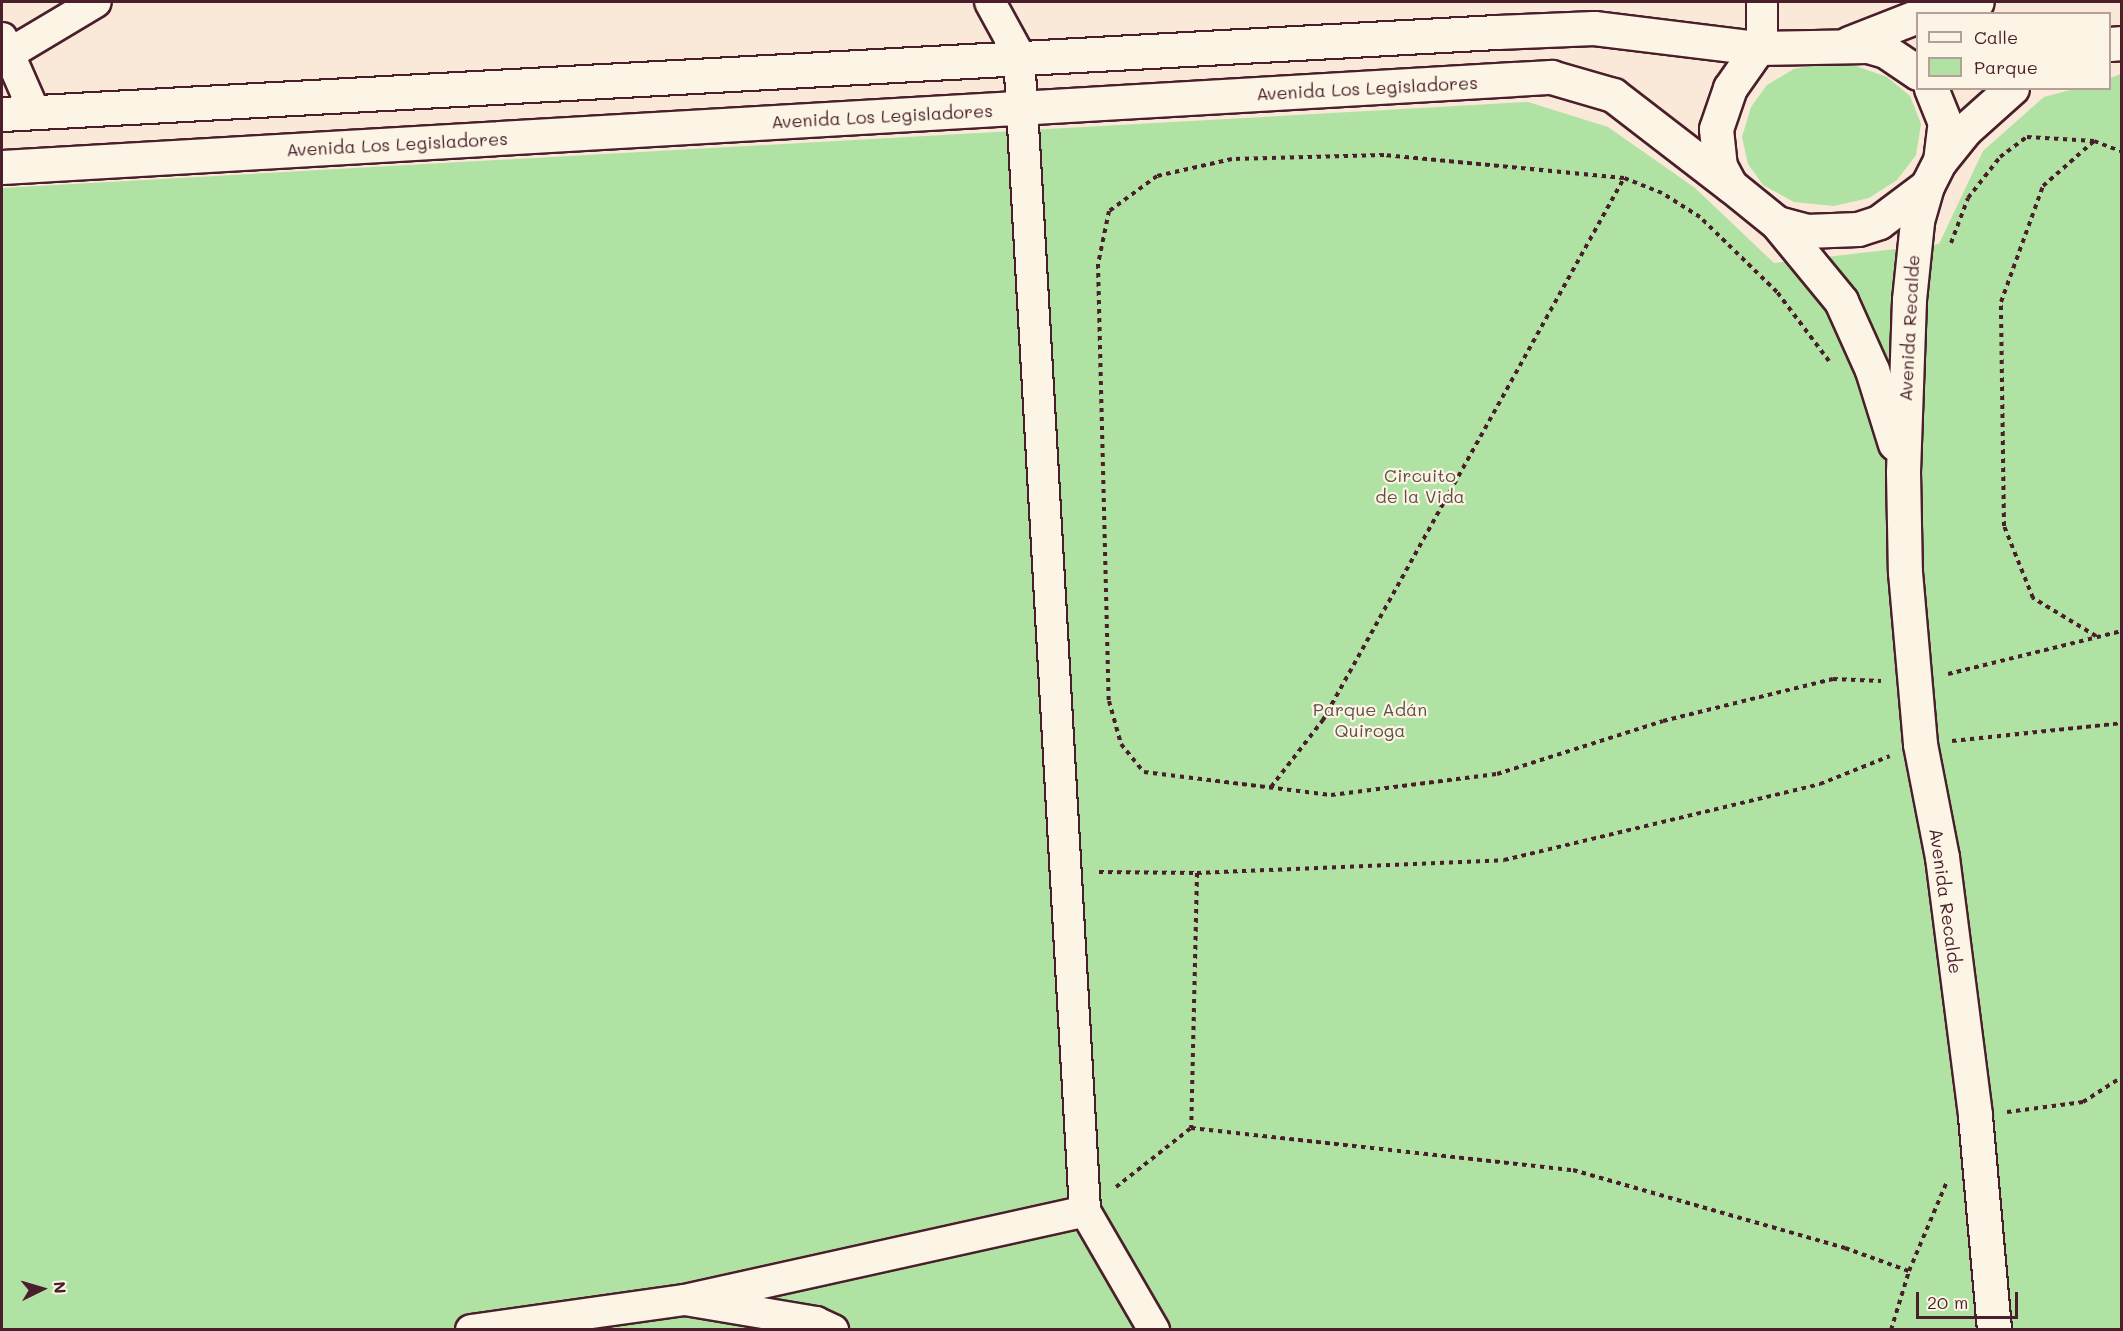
<!DOCTYPE html>
<meta charset="utf-8">
<style>
body{margin:0}
#map{position:relative;width:2123px;height:1331px;overflow:hidden;background:#fae9d9;font-family:Mali,sans-serif}
div>[style]{position:absolute}
.green>*{inset:0;background:#afe2a3}
.path>*{height:4px;margin-top:-2px;transform-origin:0;background:repeating-linear-gradient(90deg,#4a1f2b 0 4.5px,transparent 0 9px)}
.roads{filter:drop-shadow(2px 0 #4a1f2b) drop-shadow(-2px 0 #4a1f2b) drop-shadow(0 2px #4a1f2b) drop-shadow(0 -2px #4a1f2b)}
.street>*{height:30px;margin:-15px;padding:0 15px;transform-origin:15px;border-radius:15px;background:#fcf5e5}
.secondary>*{height:33px;margin:-16.5px;padding:0 16.5px;transform-origin:16.5px;border-radius:16.5px;background:#fcf5e5}
span{translate:-50% -50%;white-space:nowrap;text-align:center;line-height:1.15;-webkit-text-stroke:4.5px #fcf5e5;paint-order:stroke}
.street-label{font-size:18px;color:#4a1f2b}
.park-label{font-size:18px;color:#635049}
.frame{position:absolute;inset:0;border:3px solid #4a1f2b;pointer-events:none}
.legend{position:absolute;left:1916px;top:12px;width:195px;height:78px;box-sizing:border-box;background:#fcf5e5;border:2px solid #b59f9b;margin:0;padding:8px 10px;list-style:none;font-size:18px;color:#4a1f2b}
.legend li{display:flex;align-items:center;gap:12px;height:30px}
.legend b{width:30px;border:2px solid #b59f9b}
.north{position:absolute;left:12px;top:1259px;width:60px;height:60px;-webkit-text-stroke:4px #fcf5e5;paint-order:stroke;rotate:85deg;font-size:16px;font-weight:700;line-height:24px;text-align:center;color:#4a1f2b}
.north::after{content:'';display:block;margin:auto;width:21px;height:27px;background:#4a1f2b;clip-path:polygon(50% 0,100% 100%,50% 72%,0 100%)}
.scale{position:absolute;left:1916px;top:1292px;width:102px;height:27px;box-sizing:border-box;border:3px solid #4a1f2b;border-top:0;padding-left:8px;font-size:18px;line-height:21px;white-space:nowrap;color:#4a1f2b;-webkit-text-stroke:4px #fcf5e5;paint-order:stroke}
</style>
<div id="map">
<div class="green">
<div style="clip-path:polygon(1826px 63px,1856px 66px,1887px 77px,1910px 96px,1921px 124px,1916px 155px,1897px 180px,1869px 198px,1834px 206px,1794px 202px,1763px 185px,1748px 164px,1742px 137px,1751px 107px,1767px 85px,1794px 69px)"></div>
<div style="clip-path:polygon(2121px 74px,2121px 1329px,2px 1330px,2px 188px,1528px 102px,1608px 127px,1695px 188px,1774px 263px,1939px 244px,1983px 151px,2044px 97px,2074px 89px,2110px 88px,2110px 78px)"></div>
</div>
<div class="path">
<div style="left:1951px;top:243px;width:48px;rotate:-69.3deg"></div>
<div style="left:1968px;top:198px;width:52px;rotate:-52deg"></div>
<div style="left:2000px;top:157px;width:34px;rotate:-37deg"></div>
<div style="left:2027px;top:137px;width:67px;rotate:3.4deg"></div>
<div style="left:1829px;top:361px;width:86px;rotate:-127deg"></div>
<div style="left:1777px;top:292px;width:107px;rotate:-135.8deg"></div>
<div style="left:1700px;top:217px;width:45px;rotate:-147.7deg"></div>
<div style="left:1662px;top:193px;width:41px;rotate:-158.5deg"></div>
<div style="left:1624px;top:178px;width:241px;rotate:-174.5deg"></div>
<div style="left:1384px;top:155px;width:152px;rotate:178.5deg"></div>
<div style="left:1232px;top:159px;width:77px;rotate:167.2deg"></div>
<div style="left:1157px;top:176px;width:59px;rotate:143.9deg"></div>
<div style="left:1109px;top:211px;width:54px;rotate:101.7deg"></div>
<div style="left:1098px;top:264px;width:437px;rotate:88.6deg"></div>
<div style="left:1109px;top:701px;width:45px;rotate:74.4deg"></div>
<div style="left:1121px;top:744px;width:36px;rotate:51deg"></div>
<div style="left:1144px;top:772px;width:188px;rotate:7deg"></div>
<div style="left:1331px;top:795px;width:167px;rotate:-7.2deg"></div>
<div style="left:1497px;top:774px;width:174px;rotate:-17.7deg"></div>
<div style="left:1663px;top:721px;width:175px;rotate:-13.9deg"></div>
<div style="left:1833px;top:679px;width:48px;rotate:2.4deg"></div>
<div style="left:2096px;top:636px;width:74px;rotate:-148.9deg"></div>
<div style="left:2033px;top:598px;width:78px;rotate:-111.9deg"></div>
<div style="left:2004px;top:526px;width:224px;rotate:-90.8deg"></div>
<div style="left:2001px;top:302px;width:123px;rotate:-70.1deg"></div>
<div style="left:2043px;top:186px;width:68px;rotate:-41.4deg"></div>
<div style="left:2094px;top:141px;width:30px;rotate:21deg"></div>
<div style="left:1948px;top:674px;width:179px;rotate:-13.9deg"></div>
<div style="left:1952px;top:741px;width:171px;rotate:-6deg"></div>
<div style="left:1271px;top:787px;width:85px;rotate:-52.2deg"></div>
<div style="left:1323px;top:720px;width:620px;rotate:-60.95deg"></div>
<div style="left:1099px;top:872px;width:98px;rotate:0.6deg"></div>
<div style="left:1197px;top:873px;width:307px;rotate:-2.4deg"></div>
<div style="left:1504px;top:860px;width:325px;rotate:-13.5deg"></div>
<div style="left:1820px;top:784px;width:75px;rotate:-21.8deg"></div>
<div style="left:1197px;top:873px;width:255px;rotate:91.3deg"></div>
<div style="left:1191px;top:1128px;width:384px;rotate:6.3deg"></div>
<div style="left:1573px;top:1170px;width:283px;rotate:16deg"></div>
<div style="left:1845px;top:1248px;width:68px;rotate:19.8deg"></div>
<div style="left:2007px;top:1112px;width:77px;rotate:-7.5deg"></div>
<div style="left:2083px;top:1102px;width:46px;rotate:-32.7deg"></div>
<div style="left:1116px;top:1187px;width:95px;rotate:-38.2deg"></div>
<div style="left:1891px;top:1330px;width:62px;rotate:-73deg"></div>
<div style="left:1909px;top:1271px;width:95px;rotate:-67deg"></div>
</div>
<div class="roads">
<div class="street">
<div style="left:990px;top:2px;width:60px;rotate:61.3deg"></div>
<div style="left:1019px;top:55px;width:1158px;rotate:86.73deg"></div>
<div style="left:1085px;top:1211px;width:138px;rotate:59.9deg"></div>
<div style="left:2px;top:38px;width:80px;rotate:66.3deg"></div>
<div style="left:1762px;top:46px;width:44px;rotate:-90deg"></div>
<div style="left:2px;top:58px;width:109px;rotate:-30.8deg"></div>
<div style="left:685px;top:1300px;width:410px;rotate:-12.5deg"></div>
<div style="left:471px;top:1330px;width:216px;rotate:-8deg"></div>
<div style="left:685px;top:1300px;width:133px;rotate:9.5deg"></div>
<div style="left:816px;top:1322px;width:19px;rotate:25deg"></div>
</div>
<div class="secondary">
<div style="left:1927px;top:14px;width:51px;rotate:-13.5deg"></div>
<div style="left:1849px;top:43px;width:74px;rotate:-21.4deg"></div>
<div style="left:2110px;top:44px;width:12px;rotate:-5deg"></div>
<div style="left:1918px;top:73px;width:40px;rotate:-146deg"></div>
<div style="left:1885px;top:51px;width:19px;rotate:-164deg"></div>
<div style="left:1867px;top:46px;width:109px;rotate:178.9deg"></div>
<div style="left:1758px;top:48px;width:49px;rotate:125deg"></div>
<div style="left:1730px;top:88px;width:43px;rotate:108.9deg"></div>
<div style="left:1716px;top:129px;width:37px;rotate:84deg"></div>
<div style="left:1720px;top:166px;width:21px;rotate:62deg"></div>
<div style="left:1730px;top:185px;width:60px;rotate:39deg"></div>
<div style="left:1777px;top:223px;width:30px;rotate:15deg"></div>
<div style="left:1806px;top:231px;width:52px;rotate:-2.2deg"></div>
<div style="left:1858px;top:229px;width:22px;rotate:-18deg"></div>
<div style="left:1879px;top:222px;width:60px;rotate:-36.9deg"></div>
<div style="left:1927px;top:186px;width:28px;rotate:-63deg"></div>
<div style="left:1940px;top:161px;width:38px;rotate:-83deg"></div>
<div style="left:1945px;top:123px;width:38px;rotate:-112deg"></div>
<div style="left:2px;top:114px;width:1497px;rotate:-3.14deg"></div>
<div style="left:1497px;top:32px;width:97px;rotate:-2.4deg"></div>
<div style="left:1594px;top:28px;width:165px;rotate:7deg"></div>
<div style="left:1940px;top:161px;width:40px;rotate:-51deg"></div>
<div style="left:1965px;top:130px;width:63px;rotate:-41.8deg"></div>
<div style="left:2px;top:167px;width:1552px;rotate:-3.33deg"></div>
<div style="left:1551px;top:77px;width:65px;rotate:16.2deg"></div>
<div style="left:1613px;top:95px;width:148px;rotate:37.6deg"></div>
<div style="left:1927px;top:186px;width:37px;rotate:106deg"></div>
<div style="left:1917px;top:222px;width:78px;rotate:95.9deg"></div>
<div style="left:1909px;top:300px;width:172px;rotate:92deg"></div>
<div style="left:1903px;top:472px;width:100px;rotate:88.9deg"></div>
<div style="left:1905px;top:572px;width:173px;rotate:85deg"></div>
<div style="left:1920px;top:744px;width:115px;rotate:79deg"></div>
<div style="left:1942px;top:857px;width:261px;rotate:82.7deg"></div>
<div style="left:1975px;top:1116px;width:215px;rotate:84.9deg"></div>
<div style="left:1777px;top:223px;width:101px;rotate:50.6deg"></div>
<div style="left:1841px;top:301px;width:76px;rotate:65.8deg"></div>
<div style="left:1872px;top:370px;width:77px;rotate:72.7deg"></div>
</div>
</div>
<div class="street-label">
<span style="left:1367px;top:88px;rotate:-3deg">Avenida Los Legisladores</span>
<span style="left:882px;top:116px;rotate:-3deg">Avenida Los Legisladores</span>
<span style="left:397px;top:144px;rotate:-3deg">Avenida Los Legisladores</span>
<span style="left:1909px;top:328px;rotate:-87deg">Avenida Recalde</span>
<span style="left:1946px;top:901px;rotate:82deg">Avenida Recalde</span>
</div>
<div class="park-label">
<span style="left:1420px;top:486px">Circuito<br>de la Vida</span>
<span style="left:1370px;top:720px">Parque Adán<br>Quiroga</span>
</div>
<div class="frame"></div>
<ul class="legend">
<li><b style="height:8px;background:#fcf5e5"></b>Calle</li>
<li><b style="height:16px;background:#afe2a3"></b>Parque</li>
</ul>
<div class="north">N</div>
<div class="scale">20 m</div>
</div>
